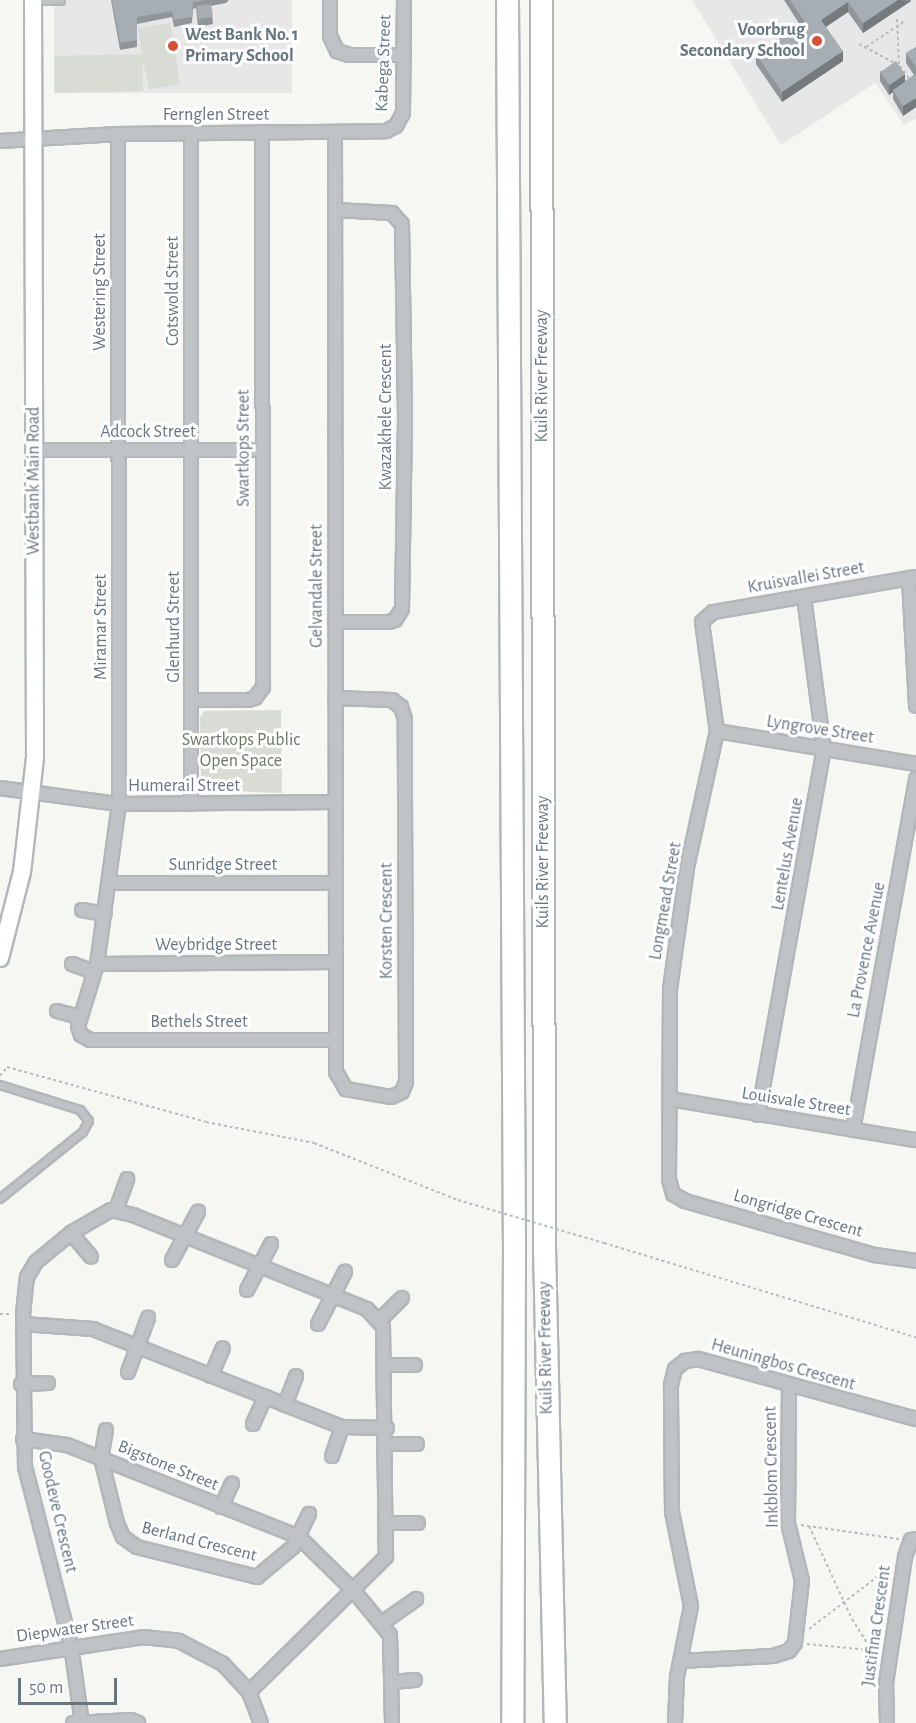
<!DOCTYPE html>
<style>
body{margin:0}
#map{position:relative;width:916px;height:1723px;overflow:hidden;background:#f6f6f3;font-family:"Alegreya Sans",sans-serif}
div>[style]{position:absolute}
.built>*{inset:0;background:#e6e7e6;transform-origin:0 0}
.green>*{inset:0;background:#d8dcd4}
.path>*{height:2px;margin-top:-1px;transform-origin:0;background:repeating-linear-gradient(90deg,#b9bcbe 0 3px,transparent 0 6px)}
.roads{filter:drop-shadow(2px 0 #b2b7ba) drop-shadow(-2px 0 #b2b7ba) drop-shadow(0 2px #b2b7ba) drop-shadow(0 -2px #b2b7ba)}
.lane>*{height:6px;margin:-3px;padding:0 3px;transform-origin:3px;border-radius:3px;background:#bfc3c6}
.street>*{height:12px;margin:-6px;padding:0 6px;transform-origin:6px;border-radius:6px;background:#bfc3c6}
.secondary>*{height:16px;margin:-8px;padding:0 8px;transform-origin:8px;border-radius:8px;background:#fff}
.highway>*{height:21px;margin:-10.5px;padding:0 10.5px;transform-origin:10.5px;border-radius:10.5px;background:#fff}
.path-bridge>*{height:2px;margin-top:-1px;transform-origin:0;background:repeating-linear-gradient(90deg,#b9bcbe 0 3px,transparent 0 6px)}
.wall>*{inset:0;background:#90969a}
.shaded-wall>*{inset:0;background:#757a7d}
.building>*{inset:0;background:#a7aeb3;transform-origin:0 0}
.dots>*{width:16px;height:16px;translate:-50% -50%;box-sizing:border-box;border:3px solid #fff;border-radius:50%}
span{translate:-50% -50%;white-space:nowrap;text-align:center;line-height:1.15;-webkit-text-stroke:6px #fff;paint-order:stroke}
.poi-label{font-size:18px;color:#677781;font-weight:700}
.right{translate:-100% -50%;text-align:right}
.left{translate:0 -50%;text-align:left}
.street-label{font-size:18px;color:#677781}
.park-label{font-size:18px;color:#6a7965}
.scale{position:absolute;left:18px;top:1678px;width:99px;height:27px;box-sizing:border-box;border:3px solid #677781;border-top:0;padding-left:8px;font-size:18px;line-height:21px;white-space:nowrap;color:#677781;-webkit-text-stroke:4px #fff;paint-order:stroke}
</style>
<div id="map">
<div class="built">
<div style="left:54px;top:0;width:238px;height:93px"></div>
<div style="clip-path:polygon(692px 0,916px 0,916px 118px,904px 125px,875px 83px,781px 145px)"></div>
</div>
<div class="green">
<div style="clip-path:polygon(170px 23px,180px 84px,149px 90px,143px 59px,143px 91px,55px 93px,54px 56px,142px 54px,138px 28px)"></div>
<div style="clip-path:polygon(281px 710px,282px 793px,205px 790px,201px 785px,200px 718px,204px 711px)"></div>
</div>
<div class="path">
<div style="left:897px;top:19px;width:46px;rotate:87.5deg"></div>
<div style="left:859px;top:44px;width:40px;rotate:28deg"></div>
<div style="left:866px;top:47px;width:47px;rotate:-33.7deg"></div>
<div style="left:900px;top:66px;width:17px;rotate:54deg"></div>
<div style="left:0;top:1076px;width:11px;rotate:-52deg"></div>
<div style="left:7px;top:1067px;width:206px;rotate:15.4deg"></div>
<div style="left:206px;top:1122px;width:110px;rotate:11deg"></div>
<div style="left:314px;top:1143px;width:155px;rotate:21.6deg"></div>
<div style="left:604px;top:1243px;width:326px;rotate:16.8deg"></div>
<div style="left:0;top:1314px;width:11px"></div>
<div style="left:801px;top:1525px;width:99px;rotate:8.1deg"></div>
<div style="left:809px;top:1526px;width:102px;rotate:65.2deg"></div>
<div style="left:852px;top:1619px;width:36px;rotate:58deg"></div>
<div style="left:809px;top:1629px;width:102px;rotate:-37.4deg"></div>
<div style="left:807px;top:1644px;width:72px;rotate:5.6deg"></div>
</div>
<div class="roads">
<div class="lane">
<div style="left:34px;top:1px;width:27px"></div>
<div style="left:0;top:1085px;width:84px;rotate:17.4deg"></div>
<div style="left:80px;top:1110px;width:14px;rotate:51deg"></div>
<div style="left:89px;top:1121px;width:13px;rotate:119deg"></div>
<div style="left:83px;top:1132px;width:107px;rotate:141.1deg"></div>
</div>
<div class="street">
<div style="left:330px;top:0;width:36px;rotate:90deg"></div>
<div style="left:330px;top:36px;width:17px;rotate:65deg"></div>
<div style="left:337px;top:51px;width:13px;rotate:18deg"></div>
<div style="left:349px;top:55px;width:55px"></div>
<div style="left:335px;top:132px;width:830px;rotate:89.93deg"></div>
<div style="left:336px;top:962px;width:110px;rotate:90deg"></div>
<div style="left:336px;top:1072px;width:20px;rotate:60deg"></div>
<div style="left:346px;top:1089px;width:46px;rotate:10.1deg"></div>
<div style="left:391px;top:1097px;width:12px;rotate:-24deg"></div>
<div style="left:402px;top:1092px;width:11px;rotate:-68deg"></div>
<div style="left:406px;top:1082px;width:363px;rotate:-90.2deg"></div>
<div style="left:405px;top:719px;width:13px;rotate:-108deg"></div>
<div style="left:401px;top:707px;width:11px;rotate:-142deg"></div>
<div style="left:392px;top:700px;width:57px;rotate:-178deg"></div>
<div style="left:191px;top:133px;width:671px;rotate:90deg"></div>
<div style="left:118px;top:134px;width:670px;rotate:89.91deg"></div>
<div style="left:119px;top:804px;width:162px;rotate:97.8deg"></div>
<div style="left:97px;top:964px;width:65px;rotate:107deg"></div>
<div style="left:78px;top:1026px;width:9px;rotate:72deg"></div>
<div style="left:81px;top:1035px;width:10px;rotate:29deg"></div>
<div style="left:90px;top:1040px;width:246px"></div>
<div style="left:0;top:141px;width:118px;rotate:-3.4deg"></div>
<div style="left:118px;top:134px;width:268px;rotate:-0.6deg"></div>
<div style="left:386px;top:131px;width:11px;rotate:-27deg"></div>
<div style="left:396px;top:126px;width:15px;rotate:-62deg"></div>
<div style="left:403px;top:113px;width:113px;rotate:-89.5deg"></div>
<div style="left:335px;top:210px;width:57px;rotate:3deg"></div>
<div style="left:392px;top:213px;width:15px;rotate:48deg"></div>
<div style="left:402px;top:224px;width:195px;rotate:89.1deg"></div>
<div style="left:405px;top:419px;width:190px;rotate:90.9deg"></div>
<div style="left:402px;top:609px;width:13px;rotate:122deg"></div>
<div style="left:395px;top:620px;width:6px;rotate:162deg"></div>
<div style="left:389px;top:622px;width:54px;rotate:180deg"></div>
<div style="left:34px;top:450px;width:228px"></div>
<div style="left:916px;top:577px;width:206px;rotate:170.2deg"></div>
<div style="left:713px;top:612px;width:15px;rotate:138deg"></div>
<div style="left:702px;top:622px;width:110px;rotate:82.2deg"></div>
<div style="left:717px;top:731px;width:140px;rotate:102.4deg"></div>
<div style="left:687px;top:868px;width:122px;rotate:98deg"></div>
<div style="left:670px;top:989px;width:190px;rotate:90.3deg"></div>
<div style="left:669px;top:1179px;width:16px;rotate:75deg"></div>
<div style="left:673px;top:1194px;width:14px;rotate:30deg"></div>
<div style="left:685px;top:1201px;width:198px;rotate:15.9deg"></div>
<div style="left:875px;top:1255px;width:41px;rotate:8.3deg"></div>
<div style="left:909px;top:579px;width:127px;rotate:86.8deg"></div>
<div style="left:192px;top:700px;width:56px"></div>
<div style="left:248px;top:700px;width:7px;rotate:-16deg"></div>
<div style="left:255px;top:698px;width:14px;rotate:-54deg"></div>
<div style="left:263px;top:687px;width:555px;rotate:-90.1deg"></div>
<div style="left:717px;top:731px;width:202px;rotate:9.4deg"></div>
<div style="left:0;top:788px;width:120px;rotate:7.7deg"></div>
<div style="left:119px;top:804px;width:217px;rotate:-0.5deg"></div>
<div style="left:111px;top:883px;width:225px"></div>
<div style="left:82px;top:910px;width:23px;rotate:10deg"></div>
<div style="left:72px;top:964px;width:23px;rotate:20deg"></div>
<div style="left:97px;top:964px;width:239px;rotate:-0.5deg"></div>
<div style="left:57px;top:1011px;width:23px;rotate:15deg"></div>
<div style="left:670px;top:1099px;width:249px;rotate:9.5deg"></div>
<div style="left:758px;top:1115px;width:372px;rotate:-79.8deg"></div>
<div style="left:824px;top:749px;width:153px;rotate:-97.5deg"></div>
<div style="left:853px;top:1130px;width:357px;rotate:-79.8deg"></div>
<div style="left:116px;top:1210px;width:33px;rotate:-70deg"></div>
<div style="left:71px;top:1233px;width:31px;rotate:50deg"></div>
<div style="left:172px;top:1260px;width:55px;rotate:-61.6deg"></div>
<div style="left:247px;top:1290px;width:52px;rotate:-62.4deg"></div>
<div style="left:380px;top:1320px;width:31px;rotate:-45deg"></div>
<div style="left:23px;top:1324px;width:70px;rotate:4.1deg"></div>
<div style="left:93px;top:1329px;width:268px;rotate:21.5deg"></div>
<div style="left:342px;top:1427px;width:45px;rotate:1.3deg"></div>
<div style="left:318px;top:1324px;width:59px;rotate:-62.6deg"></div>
<div style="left:386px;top:1365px;width:29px"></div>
<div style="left:128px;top:1372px;width:58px;rotate:-69.7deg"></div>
<div style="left:211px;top:1376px;width:30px;rotate:-67deg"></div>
<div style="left:21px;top:1384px;width:27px;rotate:-2deg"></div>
<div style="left:285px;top:1405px;width:31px;rotate:-69deg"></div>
<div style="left:253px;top:1424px;width:30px;rotate:-66deg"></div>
<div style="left:106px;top:1430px;width:28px;rotate:100deg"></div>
<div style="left:101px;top:1458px;width:67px;rotate:76.2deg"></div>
<div style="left:117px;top:1523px;width:15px;rotate:67deg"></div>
<div style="left:123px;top:1537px;width:17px;rotate:36deg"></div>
<div style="left:137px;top:1547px;width:124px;rotate:14deg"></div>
<div style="left:257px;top:1577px;width:47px;rotate:-39.8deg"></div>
<div style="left:293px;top:1547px;width:37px;rotate:-64deg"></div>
<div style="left:23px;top:1439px;width:44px;rotate:7.8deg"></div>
<div style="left:67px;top:1445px;width:250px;rotate:21.6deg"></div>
<div style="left:299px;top:1537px;width:77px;rotate:44.5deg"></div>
<div style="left:354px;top:1591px;width:57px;rotate:50.7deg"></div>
<div style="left:390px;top:1635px;width:88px;rotate:88.7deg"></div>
<div style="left:387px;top:1444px;width:30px"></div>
<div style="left:332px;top:1456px;width:31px;rotate:-71deg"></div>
<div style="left:221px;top:1507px;width:26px;rotate:-65deg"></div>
<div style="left:387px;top:1523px;width:31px"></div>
<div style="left:382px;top:1623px;width:42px;rotate:-35.2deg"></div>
<div style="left:0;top:1659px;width:145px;rotate:-8.7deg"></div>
<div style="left:143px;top:1637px;width:36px;rotate:6deg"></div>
<div style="left:179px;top:1641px;width:50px;rotate:27.6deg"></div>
<div style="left:223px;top:1664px;width:38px;rotate:47deg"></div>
<div style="left:249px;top:1692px;width:33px;rotate:69deg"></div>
<div style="left:681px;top:1661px;width:92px;rotate:-3.1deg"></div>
<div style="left:773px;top:1656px;width:17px;rotate:-17deg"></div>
<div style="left:789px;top:1651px;width:10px;rotate:-53deg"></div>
<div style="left:795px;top:1643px;width:62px;rotate:-83.6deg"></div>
<div style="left:802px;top:1581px;width:60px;rotate:-103.6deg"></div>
<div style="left:788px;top:1523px;width:137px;rotate:-89.6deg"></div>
<div style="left:392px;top:1682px;width:23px;rotate:-5deg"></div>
<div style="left:73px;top:1723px;width:58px;rotate:-3deg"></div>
<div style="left:131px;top:1720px;width:8px;rotate:23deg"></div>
<div style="left:82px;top:1723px;width:78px;rotate:-98.1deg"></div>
<div style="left:71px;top:1646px;width:185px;rotate:-104.4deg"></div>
<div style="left:25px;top:1467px;width:153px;rotate:-90.7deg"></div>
<div style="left:23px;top:1314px;width:37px;rotate:-84deg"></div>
<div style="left:27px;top:1277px;width:17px;rotate:-59deg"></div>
<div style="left:36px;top:1262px;width:45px;rotate:-39.6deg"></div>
<div style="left:71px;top:1233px;width:46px;rotate:-29.9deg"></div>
<div style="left:111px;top:1210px;width:23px;rotate:13deg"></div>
<div style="left:133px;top:1215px;width:252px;rotate:21.9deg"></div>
<div style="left:367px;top:1309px;width:24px;rotate:48deg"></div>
<div style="left:383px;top:1327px;width:230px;rotate:89.3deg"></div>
<div style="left:386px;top:1557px;width:192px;rotate:135.4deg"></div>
<div style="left:675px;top:1723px;width:46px;rotate:-87.5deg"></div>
<div style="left:677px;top:1677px;width:72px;rotate:-78.8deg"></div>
<div style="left:691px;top:1606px;width:96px;rotate:-101.4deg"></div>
<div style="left:672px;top:1512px;width:127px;rotate:-90.5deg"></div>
<div style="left:671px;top:1385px;width:16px;rotate:-76deg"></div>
<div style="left:675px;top:1369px;width:13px;rotate:-39deg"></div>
<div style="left:685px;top:1361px;width:13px;rotate:-9deg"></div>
<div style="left:698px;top:1359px;width:226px;rotate:15.4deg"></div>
<div style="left:887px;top:1723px;width:40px;rotate:-91.4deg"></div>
<div style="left:886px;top:1683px;width:127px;rotate:-81.4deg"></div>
<div style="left:905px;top:1557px;width:18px;rotate:-71deg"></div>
<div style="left:911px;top:1540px;width:5px;rotate:-11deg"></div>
</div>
<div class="secondary">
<div style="left:0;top:958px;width:89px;rotate:-75.7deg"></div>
<div style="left:22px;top:872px;width:115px;rotate:-83.5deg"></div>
<div style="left:35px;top:758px;width:758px;rotate:-90.15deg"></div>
</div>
<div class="highway">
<div style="left:507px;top:0;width:1244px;rotate:89.68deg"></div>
<div style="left:514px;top:1244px;width:479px;rotate:90.2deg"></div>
<div style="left:541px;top:0;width:1247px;rotate:89.86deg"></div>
<div style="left:544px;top:1247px;width:476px;rotate:88.7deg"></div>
</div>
</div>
<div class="path-bridge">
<div style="left:458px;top:1200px;width:152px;rotate:16.4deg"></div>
</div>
<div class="wall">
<div style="clip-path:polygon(111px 0,229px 0,226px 3px,211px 6px,213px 24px,198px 27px,196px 8px,193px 9px,192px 23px,174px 27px,172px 17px,137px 24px,137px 47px,120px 50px)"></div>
<div style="clip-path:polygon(784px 0,911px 0,911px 1px,863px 33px,848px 12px,826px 27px,843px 61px,782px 102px,756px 64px,756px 54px,800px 25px)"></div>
<div style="clip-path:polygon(916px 47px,916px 107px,903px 116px,893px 99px,893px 92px,889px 95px,880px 81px,880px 71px,905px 81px,914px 75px,906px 63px,906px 53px)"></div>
</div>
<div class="shaded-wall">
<div style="clip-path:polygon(898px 0,911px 1px,863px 33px,863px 23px)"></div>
<div style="clip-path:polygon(848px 2px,848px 12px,821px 30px,821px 20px)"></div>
<div style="clip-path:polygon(843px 51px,843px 61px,782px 102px,782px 92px)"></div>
<div style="clip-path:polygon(905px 74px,905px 84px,893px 90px,893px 92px,889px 95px,889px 85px)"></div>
<div style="clip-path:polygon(916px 98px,916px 107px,903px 116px,903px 106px)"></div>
</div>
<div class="building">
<div style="clip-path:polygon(112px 0,206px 0,193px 2px,192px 17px,174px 20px,172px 11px,137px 17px,137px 40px,120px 43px)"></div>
<div style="clip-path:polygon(790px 0,898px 0,863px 23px,848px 2px,821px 20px,843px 51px,782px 92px,756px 54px,805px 22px)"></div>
<div style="left:211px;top:4px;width:13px;height:15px;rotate:81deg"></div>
<div style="clip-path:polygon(916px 47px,916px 67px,906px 53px)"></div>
<div style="left:896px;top:61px;width:16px;height:19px;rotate:55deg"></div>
<div style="clip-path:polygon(916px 74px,916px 98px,903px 106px,893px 90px)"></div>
</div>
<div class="dots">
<div style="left:817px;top:41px;background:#d55133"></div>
<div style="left:173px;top:46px;background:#d55133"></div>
</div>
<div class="poi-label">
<span class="right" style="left:805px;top:41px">Voorbrug<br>Secondary School</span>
<span class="left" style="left:185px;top:46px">West Bank No. 1<br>Primary School</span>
</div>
<div class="street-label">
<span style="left:384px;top:63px;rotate:-88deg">Kabega Street</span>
<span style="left:216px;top:115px">Fernglen Street</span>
<span style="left:173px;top:291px;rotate:-90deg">Cotswold Street</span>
<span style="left:100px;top:292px;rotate:-90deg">Westering Street</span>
<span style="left:542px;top:376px;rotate:-90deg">Kuils River Freeway</span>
<span style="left:386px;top:417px;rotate:-90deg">Kwazakhele Crescent</span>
<span style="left:148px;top:432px">Adcock Street</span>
<span style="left:244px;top:448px;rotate:-90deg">Swartkops Street</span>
<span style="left:34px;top:481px;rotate:-90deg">Westbank Main Road</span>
<span style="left:806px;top:578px;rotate:-10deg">Kruisvallei Street</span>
<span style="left:317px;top:586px;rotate:-90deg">Gelvandale Street</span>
<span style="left:101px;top:627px;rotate:-90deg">Miramar Street</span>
<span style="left:174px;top:627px;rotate:-90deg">Glenhurd Street</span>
<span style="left:820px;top:730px;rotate:9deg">Lyngrove Street</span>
<span style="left:184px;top:786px">Humerail Street</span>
<span style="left:788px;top:854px;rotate:-80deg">Lentelus Avenue</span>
<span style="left:543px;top:862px;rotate:-90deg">Kuils River Freeway</span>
<span style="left:223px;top:865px">Sunridge Street</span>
<span style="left:666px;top:901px;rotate:-80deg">Longmead Street</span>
<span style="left:387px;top:921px;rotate:-90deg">Korsten Crescent</span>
<span style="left:216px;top:945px">Weybridge Street</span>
<span style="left:867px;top:950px;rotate:-79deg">La Provence Avenue</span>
<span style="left:199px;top:1022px">Bethels Street</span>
<span style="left:796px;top:1102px;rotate:9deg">Louisvale Street</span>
<span style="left:798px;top:1214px;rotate:16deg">Longridge Crescent</span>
<span style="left:546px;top:1348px;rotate:-91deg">Kuils River Freeway</span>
<span style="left:783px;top:1365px;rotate:16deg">Heuningbos Crescent</span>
<span style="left:168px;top:1466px;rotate:22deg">Bigstone Street</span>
<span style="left:772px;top:1467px;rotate:-91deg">Inkblom Crescent</span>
<span style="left:57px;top:1512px;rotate:77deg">Goodeve Crescent</span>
<span style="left:199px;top:1542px;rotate:14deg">Berland Crescent</span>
<span style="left:877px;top:1626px;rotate:-82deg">Justifina Crescent</span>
<span style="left:75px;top:1629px;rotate:-8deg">Diepwater Street</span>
</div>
<div class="park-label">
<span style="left:241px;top:751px">Swartkops Public<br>Open Space</span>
</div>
<div class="scale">50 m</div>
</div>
